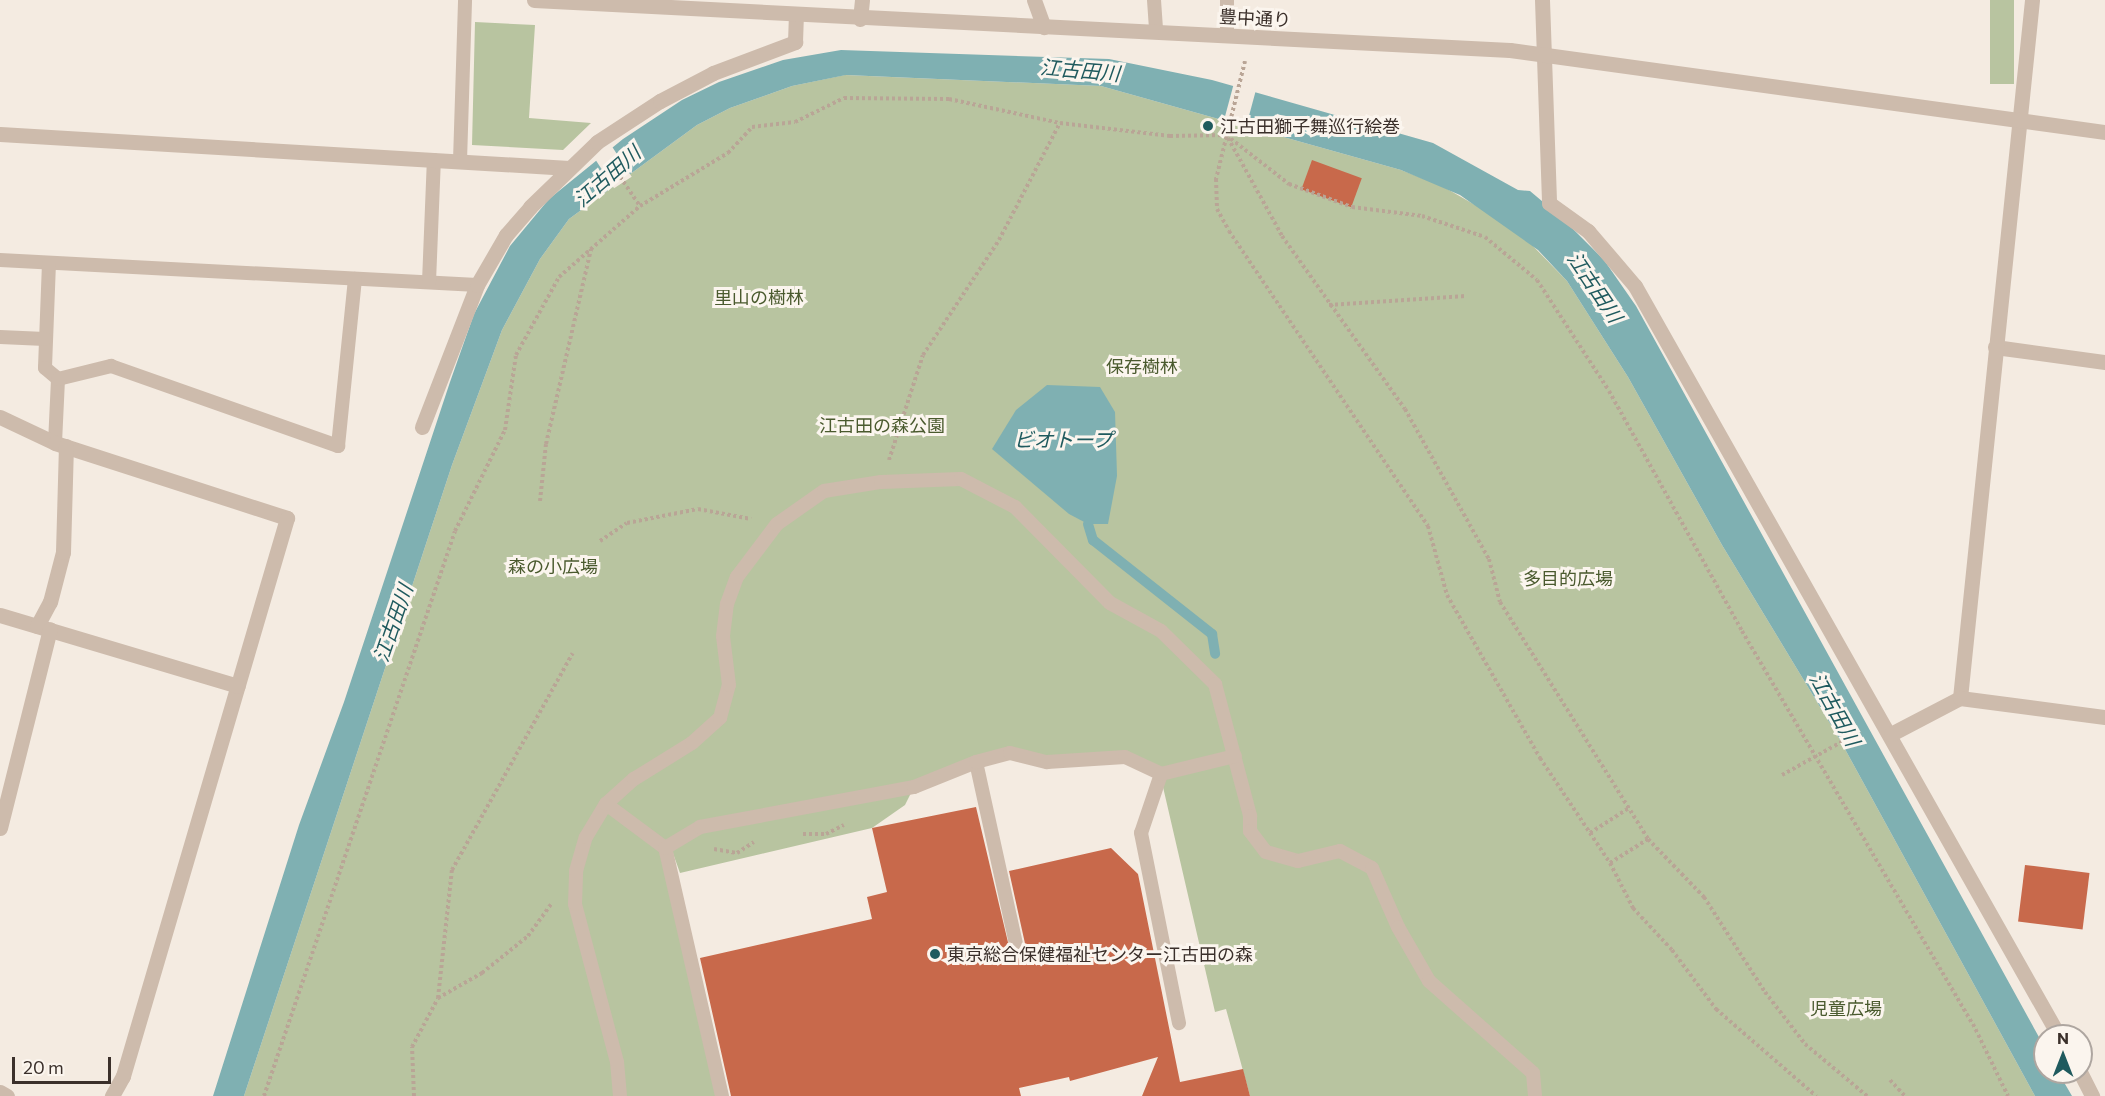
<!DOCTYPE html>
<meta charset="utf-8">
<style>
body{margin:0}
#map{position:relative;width:2105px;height:1096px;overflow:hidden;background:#f4ebe1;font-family:Commissioner,"Noto Sans JP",sans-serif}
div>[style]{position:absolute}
.green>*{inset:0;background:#b8c4a0;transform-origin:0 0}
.water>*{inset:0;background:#7fb0b2}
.pier>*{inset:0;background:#f4ebe1;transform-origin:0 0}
.stream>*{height:10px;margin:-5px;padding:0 5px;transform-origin:5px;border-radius:5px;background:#7fb0b2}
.building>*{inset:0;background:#c8694b;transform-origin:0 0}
.path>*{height:4px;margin-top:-2px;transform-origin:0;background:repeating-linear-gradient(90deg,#b9a596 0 3px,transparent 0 6px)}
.service>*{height:14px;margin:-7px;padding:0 7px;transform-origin:7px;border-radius:7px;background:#cdbbac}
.minor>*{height:15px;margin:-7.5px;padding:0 7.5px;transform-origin:7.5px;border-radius:7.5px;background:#cdbbac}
.tertiary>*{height:15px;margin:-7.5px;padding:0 7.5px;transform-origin:7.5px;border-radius:7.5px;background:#cdbbac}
.dots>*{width:16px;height:16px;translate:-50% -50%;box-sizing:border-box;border:3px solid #fbf5ee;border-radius:50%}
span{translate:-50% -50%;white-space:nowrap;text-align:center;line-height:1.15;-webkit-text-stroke:6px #fbf5ee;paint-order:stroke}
.street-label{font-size:18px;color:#3b302b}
.poi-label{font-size:18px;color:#3b302b}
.left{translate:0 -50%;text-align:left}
.park-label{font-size:18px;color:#4a5a2e}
.water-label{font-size:20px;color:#1f5a5e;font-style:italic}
.north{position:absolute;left:2033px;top:1024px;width:60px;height:60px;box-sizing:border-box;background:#fbf5ee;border:2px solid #aea6a0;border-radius:50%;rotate:0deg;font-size:16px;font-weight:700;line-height:24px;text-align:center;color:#3b302b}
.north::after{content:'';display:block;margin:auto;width:21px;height:27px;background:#1f5a5e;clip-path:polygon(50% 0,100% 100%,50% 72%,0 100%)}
.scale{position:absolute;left:12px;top:1057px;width:99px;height:27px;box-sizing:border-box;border:3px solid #3b302b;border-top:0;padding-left:8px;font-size:18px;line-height:21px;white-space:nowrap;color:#3b302b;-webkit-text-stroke:4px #fbf5ee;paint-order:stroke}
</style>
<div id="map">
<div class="green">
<div style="left:1990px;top:0;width:24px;height:84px"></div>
<div style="clip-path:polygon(475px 22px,535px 25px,529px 118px,591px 123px,563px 150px,472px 145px)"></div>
<div style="clip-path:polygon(845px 75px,1101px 86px,1401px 170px,1442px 186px,1482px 209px,1531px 244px,1567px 281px,1628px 377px,1722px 545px,1840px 740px,2035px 1096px,1250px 1096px,1226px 1009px,1215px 1012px,1160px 774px,1125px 757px,1047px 762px,1010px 753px,914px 787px,905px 805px,872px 828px,680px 873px,670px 845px,722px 1096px,244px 1096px,452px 465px,502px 330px,540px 259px,569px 219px,697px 125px,730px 108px,792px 86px)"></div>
</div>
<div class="water">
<div style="clip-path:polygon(841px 50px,1109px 59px,1212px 80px,1433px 143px,1518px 190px,1530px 191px,1562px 218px,1604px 260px,1636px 306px,2045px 1048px,2045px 1072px,2058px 1072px,2072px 1096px,2035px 1096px,1840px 740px,1722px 545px,1628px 377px,1567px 281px,1538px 250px,1460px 195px,1401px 170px,1101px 86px,846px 75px,792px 86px,730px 108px,697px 125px,569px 219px,540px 259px,502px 330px,452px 465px,244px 1096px,213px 1096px,299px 825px,344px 702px,450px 382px,474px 314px,510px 246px,549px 199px,623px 139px,682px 100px,719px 82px,783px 60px)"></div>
<div style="clip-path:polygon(1047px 385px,1100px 387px,1115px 412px,1117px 476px,1108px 524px,1088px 524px,1069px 514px,992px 449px,1016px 410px)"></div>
</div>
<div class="pier">
<div style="left:1234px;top:83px;width:23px;height:41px;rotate:15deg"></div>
<div style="left:611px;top:145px;width:38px;height:21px;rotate:57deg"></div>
</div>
<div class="stream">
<div style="left:1088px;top:524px;width:17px;rotate:73deg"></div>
<div style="left:1093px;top:540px;width:152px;rotate:38.3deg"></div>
<div style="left:1212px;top:634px;width:20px;rotate:81deg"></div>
</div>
<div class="building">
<div style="left:1312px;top:160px;width:53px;height:31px;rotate:20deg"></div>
<div style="clip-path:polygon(976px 807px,1011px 955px,1023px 956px,1026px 948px,1009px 871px,1111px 848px,1138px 874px,1180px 1082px,1243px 1069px,1250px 1096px,1142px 1096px,1158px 1057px,1070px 1081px,1069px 1077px,1019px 1088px,1021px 1096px,731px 1096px,700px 958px,872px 919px,867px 897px,887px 892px,872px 828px)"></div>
<div style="left:2025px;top:865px;width:65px;height:57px;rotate:7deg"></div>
</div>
<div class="path">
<div style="left:1245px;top:61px;width:122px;rotate:103.8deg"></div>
<div style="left:1216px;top:179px;width:30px;rotate:88deg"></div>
<div style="left:1217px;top:209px;width:25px;rotate:61deg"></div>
<div style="left:1229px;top:231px;width:356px;rotate:56deg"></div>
<div style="left:1428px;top:526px;width:72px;rotate:74.6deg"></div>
<div style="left:1447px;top:595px;width:188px;rotate:60.3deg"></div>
<div style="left:1540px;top:758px;width:126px;rotate:56.3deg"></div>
<div style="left:1610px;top:863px;width:51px;rotate:62.9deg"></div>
<div style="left:1633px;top:908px;width:57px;rotate:47.1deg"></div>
<div style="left:1672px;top:950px;width:74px;rotate:53.3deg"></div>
<div style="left:1716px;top:1009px;width:133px;rotate:41deg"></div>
<div style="left:1228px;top:138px;width:112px;rotate:61.1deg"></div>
<div style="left:1282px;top:236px;width:212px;rotate:54.6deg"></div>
<div style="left:1405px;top:409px;width:172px;rotate:60.8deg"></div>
<div style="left:1489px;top:559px;width:44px;rotate:75.7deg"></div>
<div style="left:1500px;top:602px;width:279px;rotate:58deg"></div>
<div style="left:1648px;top:839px;width:81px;rotate:46deg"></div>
<div style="left:1704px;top:897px;width:113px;rotate:57.3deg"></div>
<div style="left:1765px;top:992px;width:66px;rotate:52.4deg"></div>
<div style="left:1805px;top:1044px;width:81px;rotate:40deg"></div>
<div style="left:610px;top:162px;width:53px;rotate:55.7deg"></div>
<div style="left:1329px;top:305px;width:137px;rotate:-3.8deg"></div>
<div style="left:889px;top:460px;width:110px;rotate:-72.1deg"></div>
<div style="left:923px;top:355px;width:138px;rotate:-56.5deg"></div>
<div style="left:999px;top:240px;width:132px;rotate:-62.5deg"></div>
<div style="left:540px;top:501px;width:57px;rotate:-84deg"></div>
<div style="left:546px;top:444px;width:200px;rotate:-77deg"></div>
<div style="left:600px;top:541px;width:32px;rotate:-34deg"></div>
<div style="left:627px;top:523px;width:72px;rotate:-11.2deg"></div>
<div style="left:698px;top:509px;width:54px;rotate:10.7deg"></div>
<div style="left:1782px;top:775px;width:90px;rotate:-29.1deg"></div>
<div style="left:1590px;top:833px;width:46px;rotate:-32.7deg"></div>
<div style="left:803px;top:834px;width:23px"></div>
<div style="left:826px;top:834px;width:20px;rotate:-27deg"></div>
<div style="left:714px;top:849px;width:23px;rotate:10deg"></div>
<div style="left:737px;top:853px;width:20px;rotate:-33deg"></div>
<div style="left:1610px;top:863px;width:45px;rotate:-32.3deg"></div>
<div style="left:438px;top:998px;width:51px;rotate:-29.6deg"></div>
<div style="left:482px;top:973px;width:59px;rotate:-38.8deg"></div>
<div style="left:528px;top:936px;width:39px;rotate:-54deg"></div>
<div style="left:1890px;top:1080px;width:22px;rotate:47deg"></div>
<div style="left:264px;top:1096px;width:596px;rotate:-71.32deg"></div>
<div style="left:455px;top:531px;width:113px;rotate:-63.7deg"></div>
<div style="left:505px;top:430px;width:76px;rotate:-81.7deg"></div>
<div style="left:516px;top:355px;width:89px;rotate:-61.1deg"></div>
<div style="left:559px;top:277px;width:108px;rotate:-41.2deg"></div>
<div style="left:640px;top:206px;width:103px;rotate:-31.1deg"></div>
<div style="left:728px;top:153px;width:35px;rotate:-47deg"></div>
<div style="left:752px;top:127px;width:43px;rotate:-6.6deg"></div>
<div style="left:795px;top:122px;width:55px;rotate:-26.1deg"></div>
<div style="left:844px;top:98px;width:105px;rotate:0.5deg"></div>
<div style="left:949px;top:99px;width:114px;rotate:12.2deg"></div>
<div style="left:1060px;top:123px;width:111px;rotate:6.7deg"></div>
<div style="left:1170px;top:136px;width:56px;rotate:-1deg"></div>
<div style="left:1226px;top:135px;width:80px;rotate:37.9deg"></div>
<div style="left:1289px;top:184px;width:67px;rotate:20.1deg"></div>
<div style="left:1352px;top:207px;width:71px;rotate:7.3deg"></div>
<div style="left:1422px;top:216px;width:66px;rotate:18.4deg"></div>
<div style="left:1485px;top:237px;width:67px;rotate:39.6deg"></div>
<div style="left:1537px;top:280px;width:132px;rotate:57deg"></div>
<div style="left:1609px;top:391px;width:274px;rotate:61deg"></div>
<div style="left:1742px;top:631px;width:456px;rotate:59.6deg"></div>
<div style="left:1973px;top:1024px;width:80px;rotate:64.1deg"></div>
<div style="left:414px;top:1096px;width:49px;rotate:-92.3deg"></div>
<div style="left:412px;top:1047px;width:55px;rotate:-62deg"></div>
<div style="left:438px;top:998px;width:129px;rotate:-83.8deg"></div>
<div style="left:452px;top:870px;width:248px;rotate:-60.9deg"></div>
</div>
<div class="service">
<div style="left:1154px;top:0;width:32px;rotate:86deg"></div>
<div style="left:1227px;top:36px;width:36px;rotate:-90deg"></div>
<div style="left:460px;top:161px;width:161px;rotate:-88.2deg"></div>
<div style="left:0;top:260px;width:478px;rotate:3deg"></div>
<div style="left:49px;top:263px;width:105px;rotate:92.2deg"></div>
<div style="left:45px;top:368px;width:17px;rotate:40deg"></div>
<div style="left:429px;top:282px;width:122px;rotate:-87.7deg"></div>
<div style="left:0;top:337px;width:45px;rotate:2.5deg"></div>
<div style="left:55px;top:443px;width:64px;rotate:-87.3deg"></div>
<div style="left:58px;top:379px;width:55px;rotate:-13.8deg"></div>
<div style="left:111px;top:366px;width:241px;rotate:19.4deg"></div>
<div style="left:338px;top:446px;width:168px;rotate:-84.2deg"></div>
<div style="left:976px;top:762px;width:191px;rotate:77.6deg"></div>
<div style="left:1161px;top:774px;width:62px;rotate:108.7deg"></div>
<div style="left:1141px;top:833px;width:194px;rotate:78.7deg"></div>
<div style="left:606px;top:804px;width:74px;rotate:36.7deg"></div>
<div style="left:620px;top:1096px;width:34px;rotate:-95deg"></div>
<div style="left:617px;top:1062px;width:163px;rotate:-104.9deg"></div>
<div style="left:575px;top:904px;width:33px;rotate:-88deg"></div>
<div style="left:576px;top:871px;width:35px;rotate:-74deg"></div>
<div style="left:586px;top:837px;width:39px;rotate:-59deg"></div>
<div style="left:606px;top:804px;width:38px;rotate:-42deg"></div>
<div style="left:634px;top:779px;width:68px;rotate:-31.8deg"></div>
<div style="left:692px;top:743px;width:38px;rotate:-42deg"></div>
<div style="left:720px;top:718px;width:34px;rotate:-75deg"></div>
<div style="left:729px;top:685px;width:49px;rotate:-97deg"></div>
<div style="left:723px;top:636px;width:32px;rotate:-83deg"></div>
<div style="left:727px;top:604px;width:29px;rotate:-70deg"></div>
<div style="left:737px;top:577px;width:66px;rotate:-53deg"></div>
<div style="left:777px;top:524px;width:57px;rotate:-35.1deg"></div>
<div style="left:824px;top:491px;width:58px;rotate:-9deg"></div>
<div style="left:881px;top:482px;width:80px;rotate:-2.1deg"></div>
<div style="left:961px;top:479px;width:61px;rotate:27.4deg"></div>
<div style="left:1015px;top:507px;width:135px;rotate:45.3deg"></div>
<div style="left:1110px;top:603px;width:58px;rotate:28.8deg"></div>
<div style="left:1161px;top:631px;width:76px;rotate:44.5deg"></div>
<div style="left:1215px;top:684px;width:137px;rotate:75.1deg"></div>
<div style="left:1250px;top:816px;width:15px;rotate:90deg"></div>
<div style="left:1250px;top:831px;width:26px;rotate:53deg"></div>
<div style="left:1266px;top:852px;width:33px;rotate:16deg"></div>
<div style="left:1298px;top:861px;width:43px;rotate:-13.4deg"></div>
<div style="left:1340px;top:851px;width:36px;rotate:28deg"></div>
<div style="left:1372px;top:868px;width:64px;rotate:66.2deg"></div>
<div style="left:1398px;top:927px;width:62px;rotate:60.1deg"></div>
<div style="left:1429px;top:981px;width:139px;rotate:41.5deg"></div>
<div style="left:1533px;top:1073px;width:23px;rotate:85deg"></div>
<div style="left:722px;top:1096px;width:254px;rotate:-102.9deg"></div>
<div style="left:665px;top:848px;width:41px;rotate:-31deg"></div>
<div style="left:700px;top:827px;width:218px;rotate:-10.6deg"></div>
<div style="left:914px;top:787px;width:67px;rotate:-22deg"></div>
<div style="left:976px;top:762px;width:35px;rotate:-15deg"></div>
<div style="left:1010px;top:753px;width:38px;rotate:14deg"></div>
<div style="left:1047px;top:762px;width:78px;rotate:-3.7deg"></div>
<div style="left:1125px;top:757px;width:40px;rotate:25deg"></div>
<div style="left:1161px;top:774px;width:76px;rotate:-13.7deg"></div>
</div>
<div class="minor">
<div style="left:1034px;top:0;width:29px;rotate:70deg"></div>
<div style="left:1542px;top:0;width:203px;rotate:88deg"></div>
<div style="left:1549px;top:203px;width:48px;rotate:35.7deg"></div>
<div style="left:1588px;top:231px;width:72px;rotate:49.5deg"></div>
<div style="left:1635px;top:286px;width:862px;rotate:60.52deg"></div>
<div style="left:860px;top:19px;width:19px;rotate:-84deg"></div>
<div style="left:0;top:134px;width:570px;rotate:3.42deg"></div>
<div style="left:1995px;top:347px;width:111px;rotate:7.8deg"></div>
<div style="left:0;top:417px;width:61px;rotate:25.3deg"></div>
<div style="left:55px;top:443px;width:244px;rotate:17.9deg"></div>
<div style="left:287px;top:518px;width:582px;rotate:106.38deg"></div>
<div style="left:123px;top:1076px;width:23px;rotate:119deg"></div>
<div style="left:422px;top:427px;width:152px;rotate:-68.8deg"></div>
<div style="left:477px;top:285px;width:58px;rotate:-59.9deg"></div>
<div style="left:506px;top:235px;width:37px;rotate:-49deg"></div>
<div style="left:530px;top:207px;width:93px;rotate:-44.1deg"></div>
<div style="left:597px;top:142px;width:75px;rotate:-33.1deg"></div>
<div style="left:660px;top:101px;width:60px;rotate:-27.8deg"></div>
<div style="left:713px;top:73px;width:88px;rotate:-20.7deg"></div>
<div style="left:795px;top:42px;width:27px;rotate:-88deg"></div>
<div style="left:0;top:615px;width:248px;rotate:16.6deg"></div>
<div style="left:37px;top:626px;width:27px;rotate:-62deg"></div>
<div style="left:50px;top:602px;width:52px;rotate:-75.4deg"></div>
<div style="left:63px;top:552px;width:106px;rotate:-88.4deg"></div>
<div style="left:1960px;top:698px;width:702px;rotate:-84.11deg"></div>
<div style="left:1891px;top:734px;width:78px;rotate:-27.6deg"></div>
<div style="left:1960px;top:698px;width:146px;rotate:7.5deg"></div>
<div style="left:0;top:828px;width:205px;rotate:-75.9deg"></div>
<div style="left:2080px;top:1072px;width:27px;rotate:63deg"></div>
<div style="left:0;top:1092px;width:8px;rotate:30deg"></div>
</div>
<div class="tertiary">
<div style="left:534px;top:0;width:977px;rotate:2.93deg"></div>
<div style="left:1510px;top:50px;width:601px;rotate:7.85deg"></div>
</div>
<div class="dots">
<div style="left:1208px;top:126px;background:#1f5a5e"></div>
<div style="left:935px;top:954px;background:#1f5a5e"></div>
</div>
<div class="street-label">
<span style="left:1255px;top:18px;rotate:3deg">豊中通り</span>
</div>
<div class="poi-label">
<span class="left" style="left:1220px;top:126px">江古田獅子舞巡行絵巻</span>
<span class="left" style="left:947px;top:954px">東京総合保健福祉センター江古田の森</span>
</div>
<div class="park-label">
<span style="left:759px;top:297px">里山の樹林</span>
<span style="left:1142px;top:366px">保存樹林</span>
<span style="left:882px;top:425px">江古田の森公園</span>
<span style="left:553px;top:566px">森の小広場</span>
<span style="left:1568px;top:578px">多目的広場</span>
<span style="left:1846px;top:1008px">児童広場</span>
</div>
<div class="water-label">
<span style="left:1080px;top:70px;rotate:5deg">江古田川</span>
<span style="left:607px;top:176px;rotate:-41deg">江古田川</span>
<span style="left:1595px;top:287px;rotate:56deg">江古田川</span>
<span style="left:1063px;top:439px">ビオトープ</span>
<span style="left:393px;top:623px;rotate:-71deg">江古田川</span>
<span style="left:1835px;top:709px;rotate:61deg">江古田川</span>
</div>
<div class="north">N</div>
<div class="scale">20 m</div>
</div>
